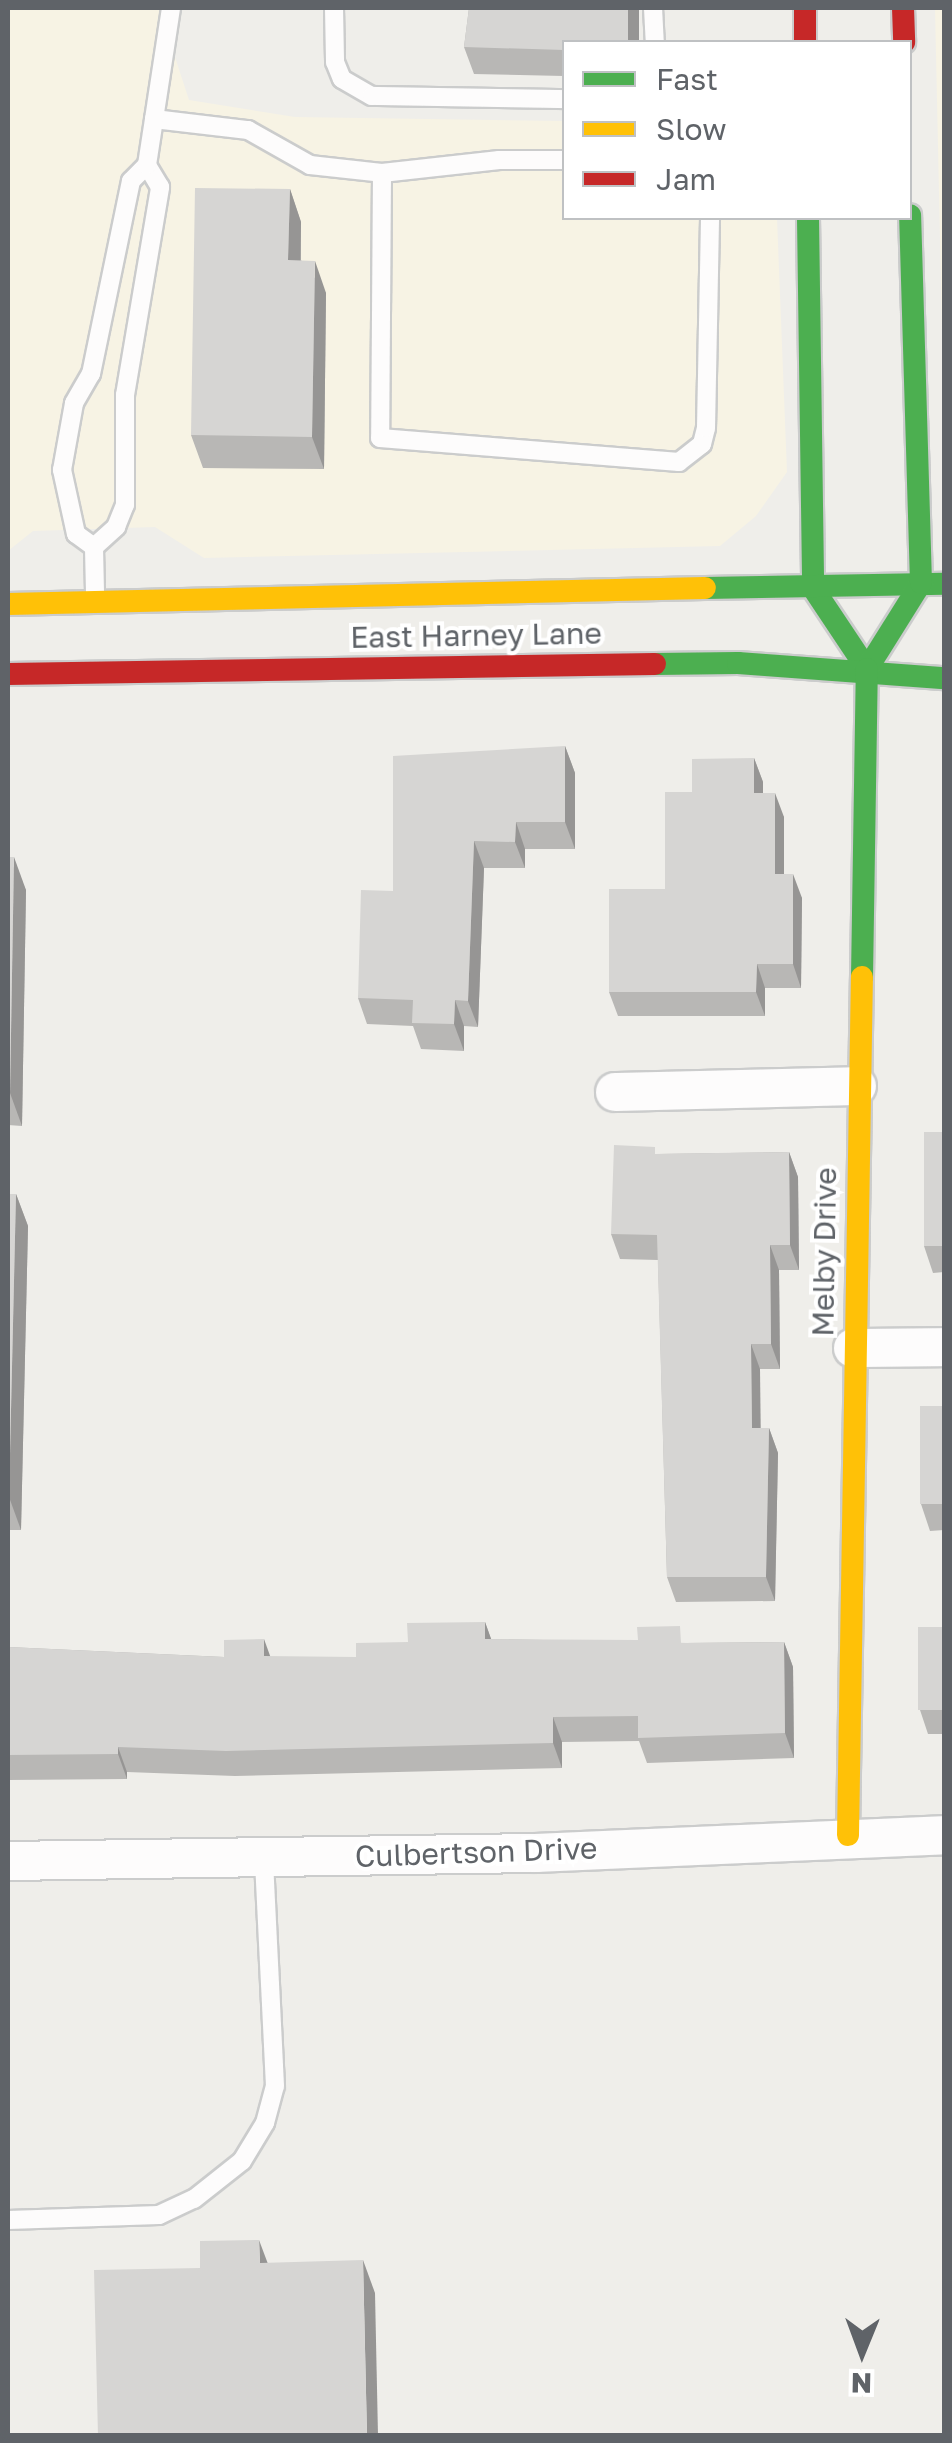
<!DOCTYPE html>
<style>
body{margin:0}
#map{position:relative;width:952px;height:2443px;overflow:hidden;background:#efeeea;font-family:"Golos Text",sans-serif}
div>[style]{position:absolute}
.commercial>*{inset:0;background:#f7f3e4}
.roads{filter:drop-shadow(2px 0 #cbcccc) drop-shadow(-2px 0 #cbcccc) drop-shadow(0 2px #cbcccc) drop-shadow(0 -2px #cbcccc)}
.lane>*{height:18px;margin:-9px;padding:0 9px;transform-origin:9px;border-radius:9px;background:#fdfcfc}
.street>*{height:38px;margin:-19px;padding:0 19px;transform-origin:19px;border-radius:19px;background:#fdfcfc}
.fast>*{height:22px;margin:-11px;padding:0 11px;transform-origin:11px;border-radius:11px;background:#4caf50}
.slow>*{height:22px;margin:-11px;padding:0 11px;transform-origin:11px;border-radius:11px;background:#ffc107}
.jam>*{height:22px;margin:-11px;padding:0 11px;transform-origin:11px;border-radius:11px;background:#c62828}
.wall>*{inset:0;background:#b8b7b5}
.shaded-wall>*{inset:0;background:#969594;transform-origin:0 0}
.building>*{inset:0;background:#d6d5d3;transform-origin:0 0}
span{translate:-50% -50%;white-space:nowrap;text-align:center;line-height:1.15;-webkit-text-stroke:8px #fff;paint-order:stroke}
.street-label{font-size:30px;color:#5f6368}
.frame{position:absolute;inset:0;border:10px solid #5f6368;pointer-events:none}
.legend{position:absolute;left:562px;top:40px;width:350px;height:180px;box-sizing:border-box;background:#fff;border:2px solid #bfc1c3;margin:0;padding:12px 18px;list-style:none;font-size:30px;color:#5f6368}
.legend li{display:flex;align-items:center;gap:20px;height:50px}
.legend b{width:50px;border:2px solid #bfc1c3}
.north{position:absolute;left:812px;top:2303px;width:100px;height:100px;-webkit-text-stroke:8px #fff;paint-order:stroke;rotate:181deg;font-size:28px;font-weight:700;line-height:40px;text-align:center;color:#5f6368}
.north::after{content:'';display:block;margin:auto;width:35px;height:45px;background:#5f6368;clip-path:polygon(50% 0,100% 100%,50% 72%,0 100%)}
</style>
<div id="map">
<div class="commercial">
<div style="clip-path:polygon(8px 8px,159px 8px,189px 100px,295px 117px,564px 121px,564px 218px,777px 218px,787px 472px,756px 516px,720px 546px,204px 558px,155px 527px,33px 531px,8px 551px)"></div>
<div style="clip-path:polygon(935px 8px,944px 8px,944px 423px)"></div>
</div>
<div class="roads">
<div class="lane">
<div style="left:334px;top:8px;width:54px;rotate:88.9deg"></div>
<div style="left:335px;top:62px;width:18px;rotate:68deg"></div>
<div style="left:342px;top:79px;width:34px;rotate:30deg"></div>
<div style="left:372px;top:96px;width:192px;rotate:0.9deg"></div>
<div style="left:653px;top:8px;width:34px;rotate:87deg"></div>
<div style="left:154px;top:119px;width:95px;rotate:6.7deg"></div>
<div style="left:248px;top:130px;width:71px;rotate:29.4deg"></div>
<div style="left:310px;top:165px;width:72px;rotate:6.3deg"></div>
<div style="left:382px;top:173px;width:118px;rotate:-6.3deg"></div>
<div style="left:499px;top:160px;width:65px"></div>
<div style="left:382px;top:173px;width:265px;rotate:90.4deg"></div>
<div style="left:380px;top:438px;width:300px;rotate:4.6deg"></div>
<div style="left:679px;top:462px;width:29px;rotate:-38deg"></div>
<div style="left:702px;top:444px;width:16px;rotate:-76deg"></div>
<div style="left:706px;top:428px;width:210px;rotate:-88.9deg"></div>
<div style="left:94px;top:547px;width:22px;rotate:-144deg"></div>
<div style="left:76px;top:534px;width:66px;rotate:-102.3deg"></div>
<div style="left:62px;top:470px;width:68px;rotate:-79.8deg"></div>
<div style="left:74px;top:403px;width:34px;rotate:-60deg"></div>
<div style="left:91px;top:374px;width:197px;rotate:-78.3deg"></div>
<div style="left:131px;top:181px;width:23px;rotate:-45deg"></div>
<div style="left:95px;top:592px;width:45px;rotate:-91.3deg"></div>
<div style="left:94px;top:547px;width:30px;rotate:-42deg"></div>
<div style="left:116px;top:527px;width:24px;rotate:-68deg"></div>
<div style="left:125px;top:505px;width:110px;rotate:-90deg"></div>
<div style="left:125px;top:395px;width:211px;rotate:-80.4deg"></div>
<div style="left:160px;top:187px;width:26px;rotate:-121deg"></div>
<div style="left:147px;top:165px;width:159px;rotate:-81.3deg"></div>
<div style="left:8px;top:2220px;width:151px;rotate:-1.9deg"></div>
<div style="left:159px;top:2215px;width:38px;rotate:-25deg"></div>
<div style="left:194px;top:2199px;width:61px;rotate:-38.4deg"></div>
<div style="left:242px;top:2161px;width:44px;rotate:-58.8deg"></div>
<div style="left:265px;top:2123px;width:38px;rotate:-75deg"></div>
<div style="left:275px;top:2086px;width:229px;rotate:-92.8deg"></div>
</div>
<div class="street">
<div style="left:615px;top:1092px;width:242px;rotate:-1.4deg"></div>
<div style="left:853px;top:1348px;width:91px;rotate:-0.6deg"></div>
<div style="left:8px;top:1861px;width:529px;rotate:-0.87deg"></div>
<div style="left:537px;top:1853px;width:407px;rotate:-2.5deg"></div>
</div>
<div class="fast">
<div style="left:808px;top:218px;width:370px;rotate:89.2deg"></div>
<div style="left:813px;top:588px;width:97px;rotate:56.3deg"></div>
<div style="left:705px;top:588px;width:239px;rotate:-1deg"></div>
<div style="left:655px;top:664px;width:83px;rotate:-0.7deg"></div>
<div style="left:738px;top:663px;width:207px;rotate:4.2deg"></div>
<div style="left:867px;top:669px;width:102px;rotate:-57.9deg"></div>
<div style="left:921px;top:583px;width:368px;rotate:-91.7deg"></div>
<div style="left:862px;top:977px;width:308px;rotate:-89.1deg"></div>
</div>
<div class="slow">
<div style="left:8px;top:604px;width:697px;rotate:-1.32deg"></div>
<div style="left:848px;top:1835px;width:858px;rotate:-89.07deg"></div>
</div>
<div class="jam">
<div style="left:805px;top:8px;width:34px;rotate:90deg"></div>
<div style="left:903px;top:8px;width:34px;rotate:88deg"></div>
<div style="left:8px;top:674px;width:647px;rotate:-0.89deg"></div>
</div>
</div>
<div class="wall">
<div style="clip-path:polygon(469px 8px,639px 8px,638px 42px,564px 42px,564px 76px,474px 74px,464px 47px)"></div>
<div style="clip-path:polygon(290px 189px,301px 222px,301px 260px,326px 293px,324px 469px,203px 468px,191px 435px)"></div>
<div style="clip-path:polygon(565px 746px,575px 773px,575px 849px,525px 849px,525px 868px,484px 868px,478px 1027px,464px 1026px,464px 1051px,421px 1049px,413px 1026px,367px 1024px,358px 998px,393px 891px)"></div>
<div style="clip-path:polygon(754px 758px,763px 782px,763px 793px,784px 817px,784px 874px,802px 898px,801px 988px,765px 988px,765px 1016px,618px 1016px,609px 992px,665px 889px,692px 792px)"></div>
<div style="clip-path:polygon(8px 857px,26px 890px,22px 1126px,8px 1125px)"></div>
<div style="clip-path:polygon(944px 1132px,944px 1272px,933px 1273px,924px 1246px)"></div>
<div style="clip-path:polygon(789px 1152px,798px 1177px,799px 1270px,779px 1270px,780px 1369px,760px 1369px,760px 1428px,769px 1428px,778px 1453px,775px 1601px,676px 1602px,667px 1577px,658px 1260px,620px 1259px,611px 1234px,658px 1154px)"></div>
<div style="clip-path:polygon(8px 1194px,16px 1194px,28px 1226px,21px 1530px,8px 1530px)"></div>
<div style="clip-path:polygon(944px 1406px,944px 1530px,930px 1531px,921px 1504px)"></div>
<div style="clip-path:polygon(485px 1622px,491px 1639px,686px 1643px,784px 1642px,793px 1667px,794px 1758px,647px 1763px,639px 1741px,562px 1742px,562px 1768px,235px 1776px,127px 1772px,127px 1779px,8px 1780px,8px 1647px,224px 1657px,356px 1657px)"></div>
<div style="clip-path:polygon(944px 1627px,944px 1734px,928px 1734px,920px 1710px)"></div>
</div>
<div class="shaded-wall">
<div style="left:628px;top:8px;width:11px;height:34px"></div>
<div style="clip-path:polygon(290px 189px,301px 222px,300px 293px,288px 260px)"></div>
<div style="clip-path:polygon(315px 261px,326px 293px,324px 469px,312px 437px)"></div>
<div style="clip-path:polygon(565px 746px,575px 773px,575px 849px,565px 822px)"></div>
<div style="clip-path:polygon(754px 758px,763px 782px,763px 817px,754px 793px)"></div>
<div style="clip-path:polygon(775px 793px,784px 817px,784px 898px,775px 874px)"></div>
<div style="clip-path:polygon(516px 822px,525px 849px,525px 868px,515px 842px)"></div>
<div style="clip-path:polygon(474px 841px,484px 868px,478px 1027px,468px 1001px)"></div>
<div style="clip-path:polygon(14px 857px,26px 890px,22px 1126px,10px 1093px)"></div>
<div style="clip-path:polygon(793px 874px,802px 898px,801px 988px,793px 964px)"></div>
<div style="clip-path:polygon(757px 964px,765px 988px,765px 1016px,756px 992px)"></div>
<div style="clip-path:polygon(455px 1000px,464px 1026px,464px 1051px,454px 1024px)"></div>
<div style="clip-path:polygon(789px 1152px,798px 1177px,799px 1270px,790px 1245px)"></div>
<div style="clip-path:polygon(16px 1194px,28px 1226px,21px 1530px,9px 1497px)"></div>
<div style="clip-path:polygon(770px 1245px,779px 1270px,780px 1369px,771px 1344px)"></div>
<div style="clip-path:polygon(751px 1344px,760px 1369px,761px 1453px,752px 1428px)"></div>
<div style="clip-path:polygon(769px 1428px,778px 1453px,775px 1601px,766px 1577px)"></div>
<div style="clip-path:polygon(485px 1622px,494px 1647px,485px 1639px)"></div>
<div style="clip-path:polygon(264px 1639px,273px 1664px,264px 1656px)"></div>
<div style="clip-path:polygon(784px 1642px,793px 1667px,794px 1758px,785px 1733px)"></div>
<div style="clip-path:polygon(553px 1717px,562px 1742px,562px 1768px,553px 1743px)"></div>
<div style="clip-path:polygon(118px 1747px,127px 1772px,127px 1779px,118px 1754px)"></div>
<div style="clip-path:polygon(259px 2240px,271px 2272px,260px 2263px)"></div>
<div style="clip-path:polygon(363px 2260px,375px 2293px,378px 2436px,367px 2436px)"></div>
</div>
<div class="building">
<div style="clip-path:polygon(469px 8px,628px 8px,628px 42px,564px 42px,564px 50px,464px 47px)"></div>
<div style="clip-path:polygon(195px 188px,290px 189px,288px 260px,315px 261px,312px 437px,191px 435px)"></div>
<div style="clip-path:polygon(565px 746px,565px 822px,516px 822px,515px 842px,474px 841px,468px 1001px,455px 1000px,454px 1024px,412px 1023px,413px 1000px,358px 998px,361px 890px,393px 891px,393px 756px)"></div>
<div style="clip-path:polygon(754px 758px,754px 793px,775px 793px,775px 874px,793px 874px,793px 964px,757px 964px,756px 992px,609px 992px,609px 889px,665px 889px,665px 792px,692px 792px,692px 759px)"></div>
<div style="clip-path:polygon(8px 857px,14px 857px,10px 1093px,8px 1093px)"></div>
<div style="left:924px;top:1132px;width:20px;height:114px"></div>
<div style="clip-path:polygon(614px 1145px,655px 1147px,655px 1154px,789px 1152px,790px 1245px,770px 1245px,771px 1344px,751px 1344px,752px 1428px,769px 1428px,766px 1577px,667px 1577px,657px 1235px,611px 1234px)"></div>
<div style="clip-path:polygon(8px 1194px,16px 1194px,9px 1497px,8px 1497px)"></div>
<div style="left:920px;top:1406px;width:24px;height:98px"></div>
<div style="clip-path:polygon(485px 1622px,485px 1639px,638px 1640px,637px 1627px,680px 1626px,681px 1643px,784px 1642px,785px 1733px,638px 1738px,638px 1716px,553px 1717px,553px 1743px,226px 1751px,118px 1747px,118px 1754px,8px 1755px,8px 1647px,224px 1657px,224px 1640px,264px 1639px,264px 1656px,356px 1657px,356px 1643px,408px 1642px,407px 1623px)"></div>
<div style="left:944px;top:1627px;width:83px;height:26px;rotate:90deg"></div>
<div style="clip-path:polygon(259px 2240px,260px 2263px,363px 2260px,367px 2436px,98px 2436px,94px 2270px,200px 2268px,200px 2241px)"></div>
</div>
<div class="street-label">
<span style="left:476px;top:635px;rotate:-1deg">East Harney Lane</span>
<span style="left:824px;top:1252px;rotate:-89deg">Melby Drive</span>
<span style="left:476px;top:1852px;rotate:-2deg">Culbertson Drive</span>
</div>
<div class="frame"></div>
<ul class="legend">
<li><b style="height:12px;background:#4caf50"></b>Fast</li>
<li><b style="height:12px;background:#ffc107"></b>Slow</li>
<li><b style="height:12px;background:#c62828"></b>Jam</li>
</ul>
<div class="north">N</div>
</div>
